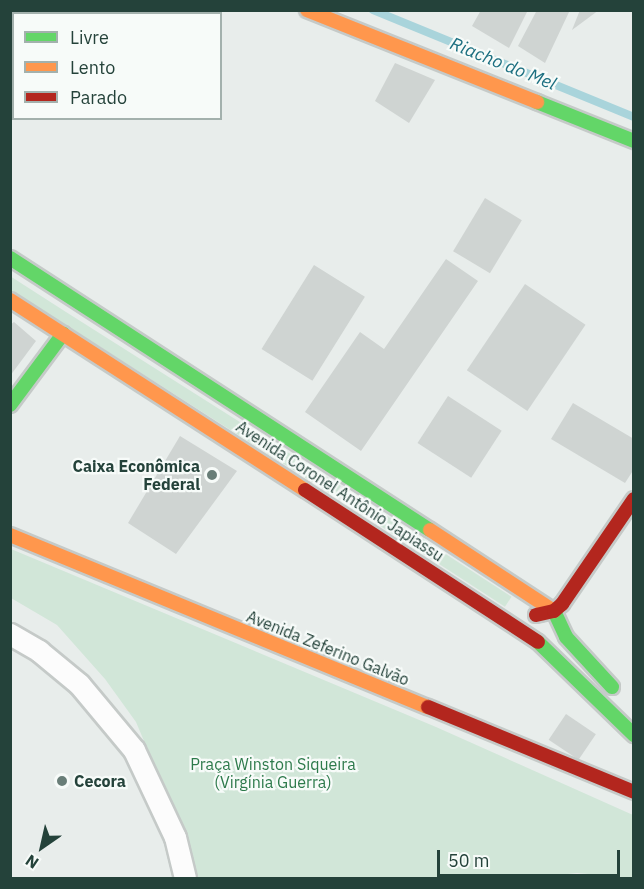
<!DOCTYPE html>
<meta charset="utf-8">
<style>
body{margin:0}
#map{position:relative;width:644px;height:889px;overflow:hidden;background:#e8edeb;font-family:"IBM Plex Sans",sans-serif}
div>[style]{position:absolute}
.green>*{inset:0;background:#d1e6d8;transform-origin:0 0}
.stream>*{height:8px;margin:-4px;padding:0 4px;transform-origin:4px;border-radius:4px;background:#a9d4db}
.building>*{inset:0;background:#cfd4d2;transform-origin:0 0}
.roads{filter:drop-shadow(2px 0 #c5cac8) drop-shadow(-2px 0 #c5cac8) drop-shadow(0 2px #c5cac8) drop-shadow(0 -2px #c5cac8)}
.street>*{height:21px;margin:-10.5px;padding:0 10.5px;transform-origin:10.5px;border-radius:10.5px;background:#fcfcfc}
.fast>*{height:14px;margin:-7px;padding:0 7px;transform-origin:7px;border-radius:7px;background:#63d668}
.slow>*{height:14px;margin:-7px;padding:0 7px;transform-origin:7px;border-radius:7px;background:#ff974d}
.jam>*{height:14px;margin:-7px;padding:0 7px;transform-origin:7px;border-radius:7px;background:#b3261e}
.dots>*{width:16px;height:16px;translate:-50% -50%;box-sizing:border-box;border:3px solid #f7fbf9;border-radius:50%}
span{translate:-50% -50%;white-space:nowrap;text-align:center;line-height:1.15;-webkit-text-stroke:4.5px #f7fbf9;paint-order:stroke}
.poi-label{font-size:16px;color:#24423a;font-weight:700}
.right{translate:-100% -50%;text-align:right}
.left{translate:0 -50%;text-align:left}
.street-label{font-size:16px;color:#24423a}
.park-label{font-size:16px;color:#2d7a4b}
.water-label{font-size:18px;color:#1c6f80;font-style:italic}
.frame{position:absolute;inset:0;border:12px solid #24423a;pointer-events:none}
.legend{position:absolute;left:12px;top:12px;width:210px;height:108px;box-sizing:border-box;background:#f7fbf9;border:2px solid #a3b1ad;margin:0;padding:8px 10px;list-style:none;font-size:18px;color:#24423a}
.legend li{display:flex;align-items:center;gap:12px;height:30px}
.legend b{width:30px;border:2px solid #a3b1ad}
.north{position:absolute;left:12px;top:817px;width:60px;height:60px;-webkit-text-stroke:4px #f7fbf9;paint-order:stroke;rotate:214deg;font-size:16px;font-weight:700;line-height:24px;text-align:center;color:#24423a}
.north::after{content:'';display:block;margin:auto;width:21px;height:27px;background:#24423a;clip-path:polygon(50% 0,100% 100%,50% 72%,0 100%)}
.scale{position:absolute;left:437px;top:850px;width:183px;height:27px;box-sizing:border-box;border:3px solid #24423a;border-top:0;padding-left:8px;font-size:18px;line-height:21px;white-space:nowrap;color:#24423a;-webkit-text-stroke:4px #f7fbf9;paint-order:stroke}
</style>
<div id="map">
<div class="green">
<div style="clip-path:polygon(10px 276px,66px 312px,341px 486px,334px 496px,11px 290px)"></div>
<div style="left:384px;top:514px;width:152px;height:12px;rotate:33deg"></div>
<div style="clip-path:polygon(11px 549px,436px 727px,633px 815px,633px 878px,577px 873px,530px 878px,194px 878px,190px 850px,136px 722px,105px 679px,57px 625px,11px 598px)"></div>
</div>
<div class="stream">
<div style="left:373px;top:10px;width:282px;rotate:22.3deg"></div>
</div>
<div class="building">
<div style="left:14px;top:10px;width:95px;height:6px"></div>
<div style="left:120px;top:10px;width:100px;height:4px"></div>
<div style="clip-path:polygon(481px 10px,528px 10px,509px 48px,472px 26px)"></div>
<div style="clip-path:polygon(537px 10px,570px 10px,545px 63px,518px 46px)"></div>
<div style="clip-path:polygon(580px 10px,599px 10px,572px 30px)"></div>
<div style="clip-path:polygon(395px 63px,435px 80px,409px 123px,375px 101px)"></div>
<div style="left:485px;top:198px;width:43px;height:62px;rotate:31deg"></div>
<div style="clip-path:polygon(446px 259px,478px 281px,361px 451px,305px 412px,360px 332px,384px 349px)"></div>
<div style="left:314px;top:265px;width:60px;height:99px;rotate:32deg"></div>
<div style="left:525px;top:284px;width:73px;height:104px;rotate:34deg"></div>
<div style="clip-path:polygon(14px 322px,36px 341px,10px 376px,10px 325px)"></div>
<div style="left:448px;top:396px;width:64px;height:56px;rotate:33deg"></div>
<div style="clip-path:polygon(573px 403px,634px 439px,634px 469px,625px 483px,551px 439px)"></div>
<div style="clip-path:polygon(180px 436px,237px 471px,176px 554px,128px 523px)"></div>
<div style="left:566px;top:714px;width:36px;height:31px;rotate:34deg"></div>
</div>
<div class="roads">
<div class="street">
<div style="left:10px;top:634px;width:34px;rotate:30deg"></div>
<div style="left:39px;top:651px;width:52px;rotate:39.5deg"></div>
<div style="left:79px;top:684px;width:86px;rotate:50.2deg"></div>
<div style="left:134px;top:750px;width:96px;rotate:64.8deg"></div>
<div style="left:175px;top:837px;width:42px;rotate:76.3deg"></div>
</div>
<div class="fast">
<div style="left:537px;top:102px;width:105px;rotate:21.9deg"></div>
<div style="left:10px;top:258px;width:500px;rotate:32.93deg"></div>
<div style="left:10px;top:405px;width:89px;rotate:-53.3deg"></div>
<div style="left:554px;top:611px;width:29px;rotate:65deg"></div>
<div style="left:566px;top:637px;width:68px;rotate:47.4deg"></div>
<div style="left:538px;top:642px;width:134px;rotate:44.1deg"></div>
</div>
<div class="slow">
<div style="left:307px;top:10px;width:248px;rotate:21.8deg"></div>
<div style="left:10px;top:300px;width:351px;rotate:32.8deg"></div>
<div style="left:430px;top:530px;width:148px;rotate:33.2deg"></div>
<div style="left:10px;top:535px;width:452px;rotate:22.4deg"></div>
</div>
<div class="jam">
<div style="left:305px;top:490px;width:278px;rotate:33.1deg"></div>
<div style="left:536px;top:615px;width:18px;rotate:-13deg"></div>
<div style="left:554px;top:611px;width:11px;rotate:-41deg"></div>
<div style="left:562px;top:604px;width:127px;rotate:-55.6deg"></div>
<div style="left:428px;top:707px;width:223px;rotate:22.4deg"></div>
</div>
</div>
<div class="dots">
<div style="left:212px;top:475px;background:#697e78"></div>
<div style="left:62px;top:781px;background:#697e78"></div>
</div>
<div class="poi-label">
<span class="right" style="left:200px;top:475px">Caixa Econômica<br>Federal</span>
<span class="left" style="left:74px;top:781px">Cecora</span>
</div>
<div class="street-label">
<span style="left:340px;top:491px;rotate:33deg">Avenida Coronel Antônio Japiassu</span>
<span style="left:328px;top:648px;rotate:22deg">Avenida Zeferino Galvão</span>
</div>
<div class="park-label">
<span style="left:273px;top:773px">Praça Winston Siqueira<br>(Virgínia Guerra)</span>
</div>
<div class="water-label">
<span style="left:503px;top:64px;rotate:22deg">Riacho do Mel</span>
</div>
<div class="frame"></div>
<ul class="legend">
<li><b style="height:8px;background:#63d668"></b>Livre</li>
<li><b style="height:8px;background:#ff974d"></b>Lento</li>
<li><b style="height:8px;background:#b3261e"></b>Parado</li>
</ul>
<div class="north">N</div>
<div class="scale">50 m</div>
</div>
